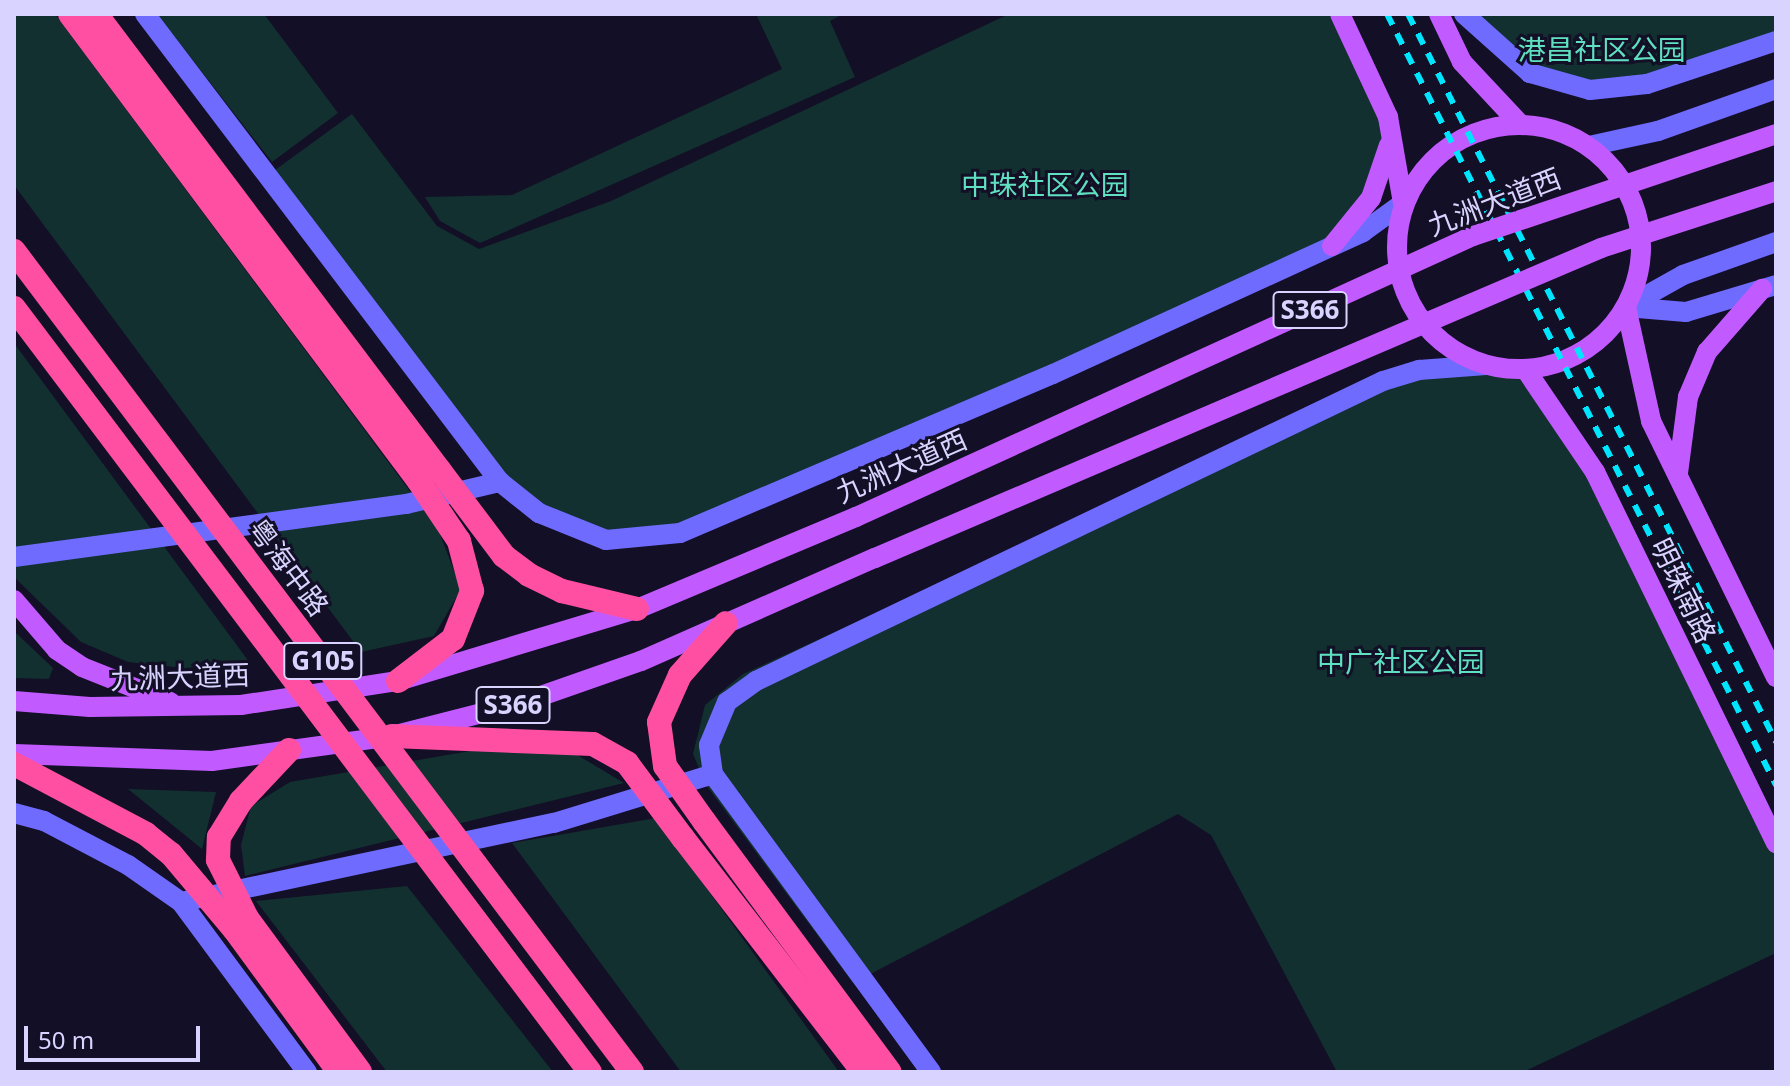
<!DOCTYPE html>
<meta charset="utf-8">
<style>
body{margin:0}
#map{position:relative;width:1790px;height:1086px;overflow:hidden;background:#130f26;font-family:"Noto Sans","Noto Sans SC",sans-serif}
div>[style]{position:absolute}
.green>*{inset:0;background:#12302f}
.secondary>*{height:20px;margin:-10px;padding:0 10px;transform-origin:10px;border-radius:10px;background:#6f6bff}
.primary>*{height:20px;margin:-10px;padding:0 10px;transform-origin:10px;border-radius:10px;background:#c25bff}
.primary>.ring{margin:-10px;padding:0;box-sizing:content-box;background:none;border:20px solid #c25bff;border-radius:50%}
.highway>*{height:24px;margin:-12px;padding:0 12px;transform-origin:12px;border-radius:12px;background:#ff4fa3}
.rail>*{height:6px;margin-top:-3px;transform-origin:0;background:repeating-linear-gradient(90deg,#00e5ff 0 12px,transparent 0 22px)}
.primary-bridge>*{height:20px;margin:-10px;padding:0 10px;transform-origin:10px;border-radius:10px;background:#c25bff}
.highway-bridge>*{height:24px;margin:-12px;padding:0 12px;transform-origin:12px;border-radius:12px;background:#ff4fa3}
span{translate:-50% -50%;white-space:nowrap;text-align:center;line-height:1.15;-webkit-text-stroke:6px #130f26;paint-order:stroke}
.shield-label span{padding:2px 6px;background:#130f26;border:2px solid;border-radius:6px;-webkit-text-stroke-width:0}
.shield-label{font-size:26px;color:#d9d4ff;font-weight:700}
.park-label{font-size:28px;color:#5fe0c0}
.street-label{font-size:28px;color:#d9d4ff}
.frame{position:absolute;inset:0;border:16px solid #d9d4ff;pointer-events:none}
.scale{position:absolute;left:24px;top:1026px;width:176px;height:36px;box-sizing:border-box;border:4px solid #d9d4ff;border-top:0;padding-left:10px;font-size:24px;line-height:28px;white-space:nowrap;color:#d9d4ff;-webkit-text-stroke:6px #130f26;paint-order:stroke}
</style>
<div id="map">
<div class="green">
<div style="clip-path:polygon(14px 14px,55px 14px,438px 529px,461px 589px,434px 636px,361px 652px,14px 185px)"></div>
<div style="clip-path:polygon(157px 14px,264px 14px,338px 113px,272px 162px)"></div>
<div style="clip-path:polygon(756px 14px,843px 14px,830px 21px,855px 77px,480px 243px,440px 221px,425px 197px,512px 195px,782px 69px)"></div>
<div style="clip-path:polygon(1009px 14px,1336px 14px,1385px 117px,1379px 174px,1330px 244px,679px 531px,606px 539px,501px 482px,271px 173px,352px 114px,437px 226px,479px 249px,611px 201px)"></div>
<div style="clip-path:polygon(1473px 14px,1776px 14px,1776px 38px,1643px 81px,1593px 86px,1530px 66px)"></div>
<div style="clip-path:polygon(14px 343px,250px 663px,184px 668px,128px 662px,81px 642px,14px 577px)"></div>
<div style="clip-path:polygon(1486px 365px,1526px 370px,1595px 472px,1776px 844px,1776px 953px,1523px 1072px,1337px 1072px,1211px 835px,1178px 814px,853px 983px,706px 785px,693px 754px,705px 705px,743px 674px,1383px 382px)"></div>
<div style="clip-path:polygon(14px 631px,53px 668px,49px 679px,14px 678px)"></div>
<div style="clip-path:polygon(482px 749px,569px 750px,624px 783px,245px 876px,241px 845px,251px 806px,290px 782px)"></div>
<div style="clip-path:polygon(128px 789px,216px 792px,202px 849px)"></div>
<div style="clip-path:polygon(656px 818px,839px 1072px,681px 1072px,512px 843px)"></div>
<div style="clip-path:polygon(407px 886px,553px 1072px,387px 1072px,256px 901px)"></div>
</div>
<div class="secondary">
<div style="left:145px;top:14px;width:587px;rotate:52.82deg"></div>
<div style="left:500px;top:482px;width:50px;rotate:38.5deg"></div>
<div style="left:539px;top:513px;width:72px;rotate:21.9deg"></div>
<div style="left:606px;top:540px;width:74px;rotate:-5.4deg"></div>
<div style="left:680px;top:533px;width:405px;rotate:-23.1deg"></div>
<div style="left:1053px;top:374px;width:341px;rotate:-24.6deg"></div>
<div style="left:1363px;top:232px;width:49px;rotate:-35.9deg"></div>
<div style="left:1464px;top:14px;width:89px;rotate:41.8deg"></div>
<div style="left:1530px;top:73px;width:62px;rotate:15.8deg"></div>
<div style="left:1590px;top:90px;width:57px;rotate:-6deg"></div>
<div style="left:1647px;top:84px;width:136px;rotate:-18.4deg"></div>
<div style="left:1589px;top:146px;width:71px;rotate:-12.3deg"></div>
<div style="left:1658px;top:131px;width:125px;rotate:-19.6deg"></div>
<div style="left:1626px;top:307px;width:65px;rotate:-29.3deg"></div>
<div style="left:1683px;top:275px;width:99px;rotate:-19.5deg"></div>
<div style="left:1626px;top:307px;width:60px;rotate:4.8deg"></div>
<div style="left:1686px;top:312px;width:94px;rotate:-16.7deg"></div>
<div style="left:14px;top:557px;width:396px;rotate:-7.7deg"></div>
<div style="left:406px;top:504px;width:97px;rotate:-13.2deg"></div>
<div style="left:14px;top:813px;width:31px;rotate:15deg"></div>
<div style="left:44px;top:821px;width:95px;rotate:27.6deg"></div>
<div style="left:128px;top:865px;width:65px;rotate:34.9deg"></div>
<div style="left:181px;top:902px;width:212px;rotate:53.5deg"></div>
<div style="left:181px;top:902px;width:381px;rotate:-12deg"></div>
<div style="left:554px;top:823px;width:166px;rotate:-17.1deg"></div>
<div style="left:931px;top:1072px;width:369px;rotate:-126.2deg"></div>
<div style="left:713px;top:774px;width:29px;rotate:-98deg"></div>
<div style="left:709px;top:745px;width:47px;rotate:-67.3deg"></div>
<div style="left:727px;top:702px;width:36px;rotate:-36deg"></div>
<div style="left:756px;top:681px;width:695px;rotate:-25.57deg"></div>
<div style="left:1383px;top:381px;width:38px;rotate:-17deg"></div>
<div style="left:1419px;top:370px;width:67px;rotate:-4.3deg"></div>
</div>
<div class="primary">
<div style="left:1340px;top:14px;width:114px;rotate:65deg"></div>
<div style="left:1388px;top:117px;width:87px;rotate:80.1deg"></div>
<div style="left:1439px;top:14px;width:53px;rotate:64.4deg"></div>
<div style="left:1462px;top:62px;width:85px;rotate:46.9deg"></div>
<div class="ring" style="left:1397px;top:125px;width:224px;height:224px"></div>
<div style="left:1332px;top:246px;width:62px;rotate:-50.9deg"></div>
<div style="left:1371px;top:198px;width:56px;rotate:-71.2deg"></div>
<div style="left:1626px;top:307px;width:117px;rotate:77.6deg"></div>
<div style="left:1651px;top:421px;width:285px;rotate:64deg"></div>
<div style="left:1526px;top:370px;width:123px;rotate:55.9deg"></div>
<div style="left:1595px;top:472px;width:413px;rotate:64deg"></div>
<div style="left:1678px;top:473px;width:77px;rotate:-82.5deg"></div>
<div style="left:1688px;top:397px;width:49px;rotate:-67.1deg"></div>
<div style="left:1707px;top:352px;width:84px;rotate:-48.9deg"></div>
<div style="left:14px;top:600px;width:66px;rotate:49.3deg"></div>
<div style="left:57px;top:650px;width:30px;rotate:34deg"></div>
<div style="left:82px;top:667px;width:95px;rotate:21.7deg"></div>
<div style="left:14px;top:701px;width:76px;rotate:4.5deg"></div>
<div style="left:90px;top:707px;width:151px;rotate:-0.8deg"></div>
<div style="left:241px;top:705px;width:159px;rotate:-8.7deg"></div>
<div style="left:398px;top:681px;width:250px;rotate:-16.8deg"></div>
<div style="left:637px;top:609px;width:238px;rotate:-22.8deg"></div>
<div style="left:14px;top:754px;width:198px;rotate:2deg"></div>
<div style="left:212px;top:761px;width:182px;rotate:-7.9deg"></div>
<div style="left:392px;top:736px;width:130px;rotate:-14.3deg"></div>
<div style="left:518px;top:704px;width:130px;rotate:-19.3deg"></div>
<div style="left:641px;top:661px;width:256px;rotate:-23.8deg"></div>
</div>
<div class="highway">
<div style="left:70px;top:14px;width:582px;rotate:53.25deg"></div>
<div style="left:96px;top:14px;width:572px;rotate:53.03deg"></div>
<div style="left:704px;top:821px;width:312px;rotate:53.5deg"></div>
<div style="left:683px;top:838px;width:295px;rotate:52.4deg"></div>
<div style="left:247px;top:918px;width:191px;rotate:53.7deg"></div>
<div style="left:234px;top:929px;width:177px;rotate:53.7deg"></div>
</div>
<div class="rail">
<div style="left:1387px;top:14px;width:864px;rotate:63.23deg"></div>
<div style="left:1408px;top:14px;width:816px;rotate:63.18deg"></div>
</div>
<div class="primary-bridge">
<div style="left:856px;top:517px;width:678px;rotate:-24.49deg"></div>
<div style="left:1473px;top:236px;width:320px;rotate:-18.6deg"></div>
<div style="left:875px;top:558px;width:789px;rotate:-23.12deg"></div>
<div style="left:1601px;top:248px;width:184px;rotate:-18deg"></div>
</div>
<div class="highway-bridge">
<div style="left:14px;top:251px;width:1028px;rotate:53.03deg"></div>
<div style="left:14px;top:308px;width:957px;rotate:52.99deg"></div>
<div style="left:440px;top:471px;width:106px;rotate:53deg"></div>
<div style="left:504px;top:556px;width:31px;rotate:37deg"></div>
<div style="left:529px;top:575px;width:37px;rotate:26deg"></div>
<div style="left:562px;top:591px;width:77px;rotate:13.5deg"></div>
<div style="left:398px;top:681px;width:69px;rotate:-37.4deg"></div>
<div style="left:453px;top:639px;width:52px;rotate:-68.4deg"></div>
<div style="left:472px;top:591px;width:52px;rotate:-104.6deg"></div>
<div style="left:459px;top:541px;width:73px;rotate:-123.9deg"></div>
<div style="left:392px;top:736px;width:201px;rotate:2.3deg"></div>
<div style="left:593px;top:744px;width:39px;rotate:29deg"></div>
<div style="left:627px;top:763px;width:94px;rotate:53.3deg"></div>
<div style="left:14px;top:764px;width:149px;rotate:27.9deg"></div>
<div style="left:146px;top:834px;width:32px;rotate:39deg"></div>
<div style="left:171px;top:854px;width:98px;rotate:50deg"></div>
<div style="left:704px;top:821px;width:67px;rotate:-125.3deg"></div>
<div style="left:665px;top:766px;width:44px;rotate:-97.8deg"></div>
<div style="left:659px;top:722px;width:51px;rotate:-65.9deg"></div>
<div style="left:680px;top:675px;width:69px;rotate:-48.5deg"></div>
<div style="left:247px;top:918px;width:65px;rotate:-116.6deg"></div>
<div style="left:218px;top:860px;width:23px;rotate:-88deg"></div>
<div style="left:219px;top:837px;width:42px;rotate:-58.6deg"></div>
<div style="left:241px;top:801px;width:70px;rotate:-46.7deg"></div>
</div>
<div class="shield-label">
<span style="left:1310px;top:310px">S366</span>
<span style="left:323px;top:661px">G105</span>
<span style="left:513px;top:705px">S366</span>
</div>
<div class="park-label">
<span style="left:1602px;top:49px">港昌社区公园</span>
<span style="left:1045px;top:184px">中珠社区公园</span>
<span style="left:1401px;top:661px">中广社区公园</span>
</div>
<div class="street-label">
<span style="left:1494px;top:201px;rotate:-21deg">九洲大道西</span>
<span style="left:901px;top:465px;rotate:-24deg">九洲大道西</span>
<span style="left:289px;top:567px;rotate:53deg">粤海中路</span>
<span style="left:1684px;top:590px;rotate:64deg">明珠南路</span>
<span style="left:180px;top:676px;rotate:-2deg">九洲大道西</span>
</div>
<div class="frame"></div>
<div class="scale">50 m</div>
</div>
